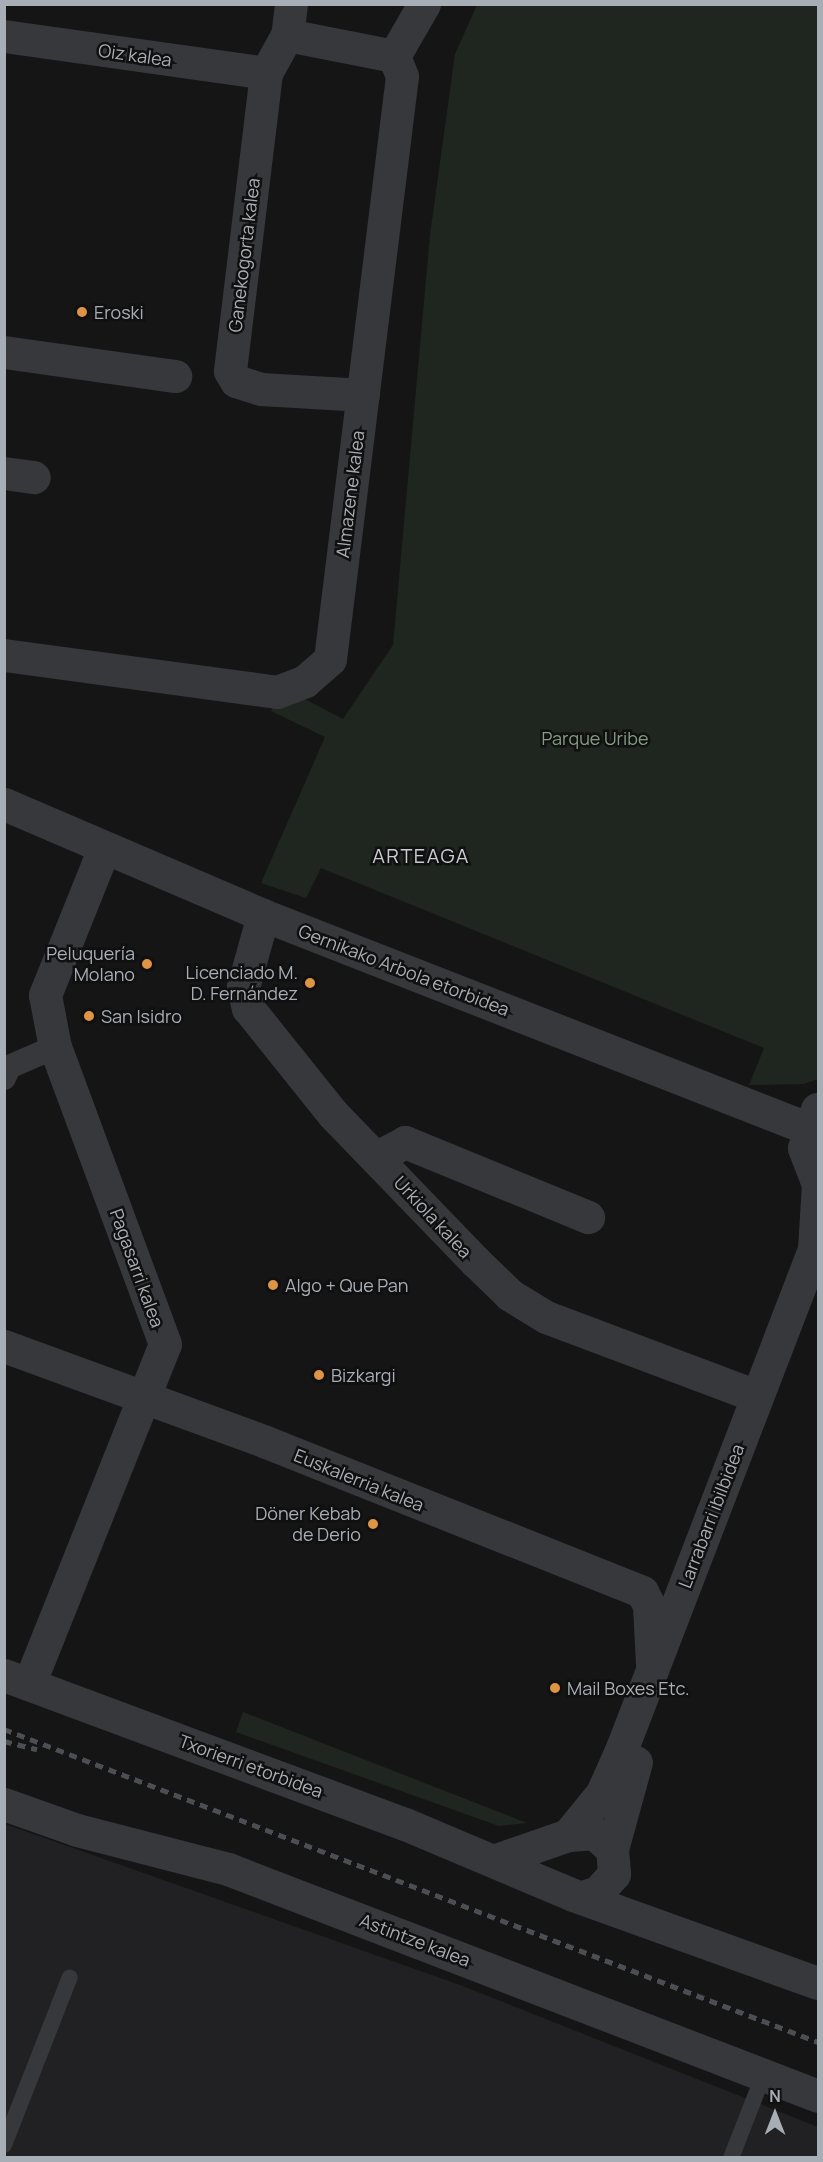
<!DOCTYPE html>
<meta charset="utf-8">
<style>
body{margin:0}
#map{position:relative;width:823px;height:2162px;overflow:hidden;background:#151516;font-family:Manrope,sans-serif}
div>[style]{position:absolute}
.built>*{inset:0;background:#212123}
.green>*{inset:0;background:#1f261f}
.service>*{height:16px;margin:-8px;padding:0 8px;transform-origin:8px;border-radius:8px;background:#36383b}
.pedestrian>*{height:24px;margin:-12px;padding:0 12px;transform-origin:12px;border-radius:12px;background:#36383b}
.minor>*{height:33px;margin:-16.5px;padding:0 16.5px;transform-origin:16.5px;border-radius:16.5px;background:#36383b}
.tertiary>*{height:33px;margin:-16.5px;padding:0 16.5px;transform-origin:16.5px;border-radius:16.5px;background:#36383b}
.rail>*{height:4.5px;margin-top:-2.25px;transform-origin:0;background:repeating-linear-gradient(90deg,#4b4e52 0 8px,transparent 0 14px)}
.dots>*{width:16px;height:16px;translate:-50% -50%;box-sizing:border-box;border:3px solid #101011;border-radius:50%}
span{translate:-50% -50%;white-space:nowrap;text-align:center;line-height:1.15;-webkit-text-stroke:5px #101011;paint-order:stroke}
.street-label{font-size:18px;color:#a8aeb5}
.poi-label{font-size:18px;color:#a8aeb5}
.left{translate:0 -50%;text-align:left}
.right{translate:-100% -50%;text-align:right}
.park-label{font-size:18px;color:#849e81}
.neighbourhood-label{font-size:20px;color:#c9ccd1;letter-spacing:1.5px}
.frame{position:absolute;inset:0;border:6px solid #a8aeb5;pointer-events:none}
.north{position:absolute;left:745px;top:2084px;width:60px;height:60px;-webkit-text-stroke:4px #101011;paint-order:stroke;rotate:0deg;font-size:16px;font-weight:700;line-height:24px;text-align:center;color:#a8aeb5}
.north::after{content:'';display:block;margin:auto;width:21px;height:27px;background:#a8aeb5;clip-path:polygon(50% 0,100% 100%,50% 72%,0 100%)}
</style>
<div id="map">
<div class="built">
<div style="clip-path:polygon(5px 1824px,460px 1985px,818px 2127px,818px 2158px,5px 2158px)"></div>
</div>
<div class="green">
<div style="clip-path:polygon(477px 5px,818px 5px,818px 1079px,804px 1084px,749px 1085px,764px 1048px,321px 868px,306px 898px,261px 883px,325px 737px,271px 711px,275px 704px,301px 697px,343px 719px,393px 645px,430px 235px,455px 54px)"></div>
<div style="clip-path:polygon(243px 1712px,527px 1823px,499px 1826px,236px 1732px)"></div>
</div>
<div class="service">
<div style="left:4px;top:2145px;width:180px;rotate:-68.6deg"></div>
<div style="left:731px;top:2158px;width:90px;rotate:-68.6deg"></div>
</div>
<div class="pedestrian">
<div style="left:4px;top:1078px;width:12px;rotate:-66deg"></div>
<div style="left:9px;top:1067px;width:50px;rotate:-23.5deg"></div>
</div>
<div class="minor">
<div style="left:291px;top:4px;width:31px;rotate:97deg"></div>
<div style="left:287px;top:35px;width:43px;rotate:118.9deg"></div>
<div style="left:266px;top:73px;width:300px;rotate:96.9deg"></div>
<div style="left:230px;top:371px;width:12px;rotate:59deg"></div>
<div style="left:236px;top:381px;width:26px;rotate:18deg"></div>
<div style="left:261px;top:389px;width:102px;rotate:3.4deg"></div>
<div style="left:287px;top:35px;width:109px;rotate:11.1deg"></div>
<div style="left:4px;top:36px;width:265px;rotate:8deg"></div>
<div style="left:4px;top:352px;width:173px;rotate:8deg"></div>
<div style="left:4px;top:473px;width:30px;rotate:8deg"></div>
<div style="left:4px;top:655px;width:275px;rotate:7.7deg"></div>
<div style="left:277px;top:692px;width:30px;rotate:-21deg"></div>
<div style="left:305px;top:681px;width:33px;rotate:-41deg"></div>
<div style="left:330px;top:659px;width:587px;rotate:-82.96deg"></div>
<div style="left:402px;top:76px;width:22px;rotate:-112deg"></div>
<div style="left:394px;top:56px;width:60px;rotate:-60deg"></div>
<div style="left:4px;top:804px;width:282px;rotate:23.2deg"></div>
<div style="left:263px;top:915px;width:584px;rotate:21.38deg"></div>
<div style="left:263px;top:915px;width:75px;rotate:105.5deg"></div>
<div style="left:243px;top:987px;width:22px;rotate:77deg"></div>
<div style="left:248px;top:1008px;width:136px;rotate:51.3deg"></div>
<div style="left:333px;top:1114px;width:206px;rotate:46deg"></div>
<div style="left:476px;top:1262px;width:47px;rotate:44.1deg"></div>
<div style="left:510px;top:1295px;width:42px;rotate:31.4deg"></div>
<div style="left:546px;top:1317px;width:224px;rotate:20.6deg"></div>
<div style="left:817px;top:1109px;width:41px;rotate:108.4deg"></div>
<div style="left:804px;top:1148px;width:40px;rotate:69deg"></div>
<div style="left:377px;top:1157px;width:32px;rotate:-28deg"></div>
<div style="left:405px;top:1142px;width:198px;rotate:22.3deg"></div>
<div style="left:4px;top:1346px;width:279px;rotate:20.1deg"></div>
<div style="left:266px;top:1442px;width:405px;rotate:21.7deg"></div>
<div style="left:642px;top:1592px;width:15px;rotate:62deg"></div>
<div style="left:649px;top:1605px;width:59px;rotate:87.1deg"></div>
<div style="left:29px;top:1684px;width:366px;rotate:-68.2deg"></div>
<div style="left:165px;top:1344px;width:317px;rotate:-110.3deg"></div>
<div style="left:55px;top:1047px;width:53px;rotate:-100.9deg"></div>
<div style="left:45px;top:995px;width:158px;rotate:-68.1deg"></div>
<div style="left:4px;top:1804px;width:77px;rotate:19.6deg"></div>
<div style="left:77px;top:1830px;width:156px;rotate:14.5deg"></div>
<div style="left:228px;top:1869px;width:632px;rotate:21.04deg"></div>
<div style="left:568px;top:1835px;width:54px;rotate:-51deg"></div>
<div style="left:602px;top:1793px;width:49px;rotate:-66deg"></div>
<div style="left:622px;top:1748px;width:535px;rotate:-68.95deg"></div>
<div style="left:814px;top:1249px;width:65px;rotate:-86.5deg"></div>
<div style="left:612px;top:1849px;width:90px;rotate:-74.6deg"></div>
</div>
<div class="tertiary">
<div style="left:4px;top:1675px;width:428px;rotate:20.4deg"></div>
<div style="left:405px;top:1824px;width:182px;rotate:22.9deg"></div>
<div style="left:573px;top:1895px;width:260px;rotate:19.8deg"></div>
<div style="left:496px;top:1860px;width:76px;rotate:-19.1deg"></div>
<div style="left:568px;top:1835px;width:26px;rotate:-4deg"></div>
<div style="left:594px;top:1833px;width:24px;rotate:42deg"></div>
<div style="left:612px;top:1849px;width:25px;rotate:85deg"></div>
<div style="left:614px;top:1874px;width:24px;rotate:132deg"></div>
<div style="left:598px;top:1892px;width:13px;rotate:162deg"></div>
</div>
<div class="rail">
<div style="left:4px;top:1729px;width:872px;rotate:21.03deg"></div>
<div style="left:4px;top:1741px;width:34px;rotate:14deg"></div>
</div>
<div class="dots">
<div style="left:82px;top:312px;background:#de9445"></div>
<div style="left:147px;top:964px;background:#de9445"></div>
<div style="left:310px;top:983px;background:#de9445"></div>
<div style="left:89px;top:1016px;background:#de9445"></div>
<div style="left:273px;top:1285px;background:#de9445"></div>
<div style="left:319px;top:1375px;background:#de9445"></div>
<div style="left:373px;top:1524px;background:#de9445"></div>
<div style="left:555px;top:1688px;background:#de9445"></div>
</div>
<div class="street-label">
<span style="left:135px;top:55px;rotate:8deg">Oiz kalea</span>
<span style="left:244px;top:255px;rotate:-83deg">Ganekogorta kalea</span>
<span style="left:350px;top:494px;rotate:-83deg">Almazene kalea</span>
<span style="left:404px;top:970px;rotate:21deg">Gernikako Arbola etorbidea</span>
<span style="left:433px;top:1217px;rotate:47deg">Urkiola kalea</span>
<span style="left:137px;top:1268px;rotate:70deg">Pagasarri kalea</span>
<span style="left:359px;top:1480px;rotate:22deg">Euskalerria kalea</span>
<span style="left:711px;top:1516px;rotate:-69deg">Larrabarri ibilbidea</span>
<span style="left:251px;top:1766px;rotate:20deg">Txorierri etorbidea</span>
<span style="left:415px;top:1940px;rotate:21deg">Astintze kalea</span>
</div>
<div class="poi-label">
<span class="left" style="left:94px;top:312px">Eroski</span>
<span class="right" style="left:135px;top:964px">Peluquería<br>Molano</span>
<span class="right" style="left:298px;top:983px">Licenciado M.<br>D. Fernández</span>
<span class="left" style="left:101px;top:1016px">San Isidro</span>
<span class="left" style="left:285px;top:1285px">Algo + Que Pan</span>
<span class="left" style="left:331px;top:1375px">Bizkargi</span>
<span class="right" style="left:361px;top:1524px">Döner Kebab<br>de Derio</span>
<span class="left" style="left:567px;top:1688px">Mail Boxes Etc.</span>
</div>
<div class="park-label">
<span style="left:595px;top:738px">Parque Uribe</span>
</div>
<div class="neighbourhood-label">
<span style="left:421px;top:855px">ARTEAGA</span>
</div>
<div class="frame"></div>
<div class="north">N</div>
</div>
